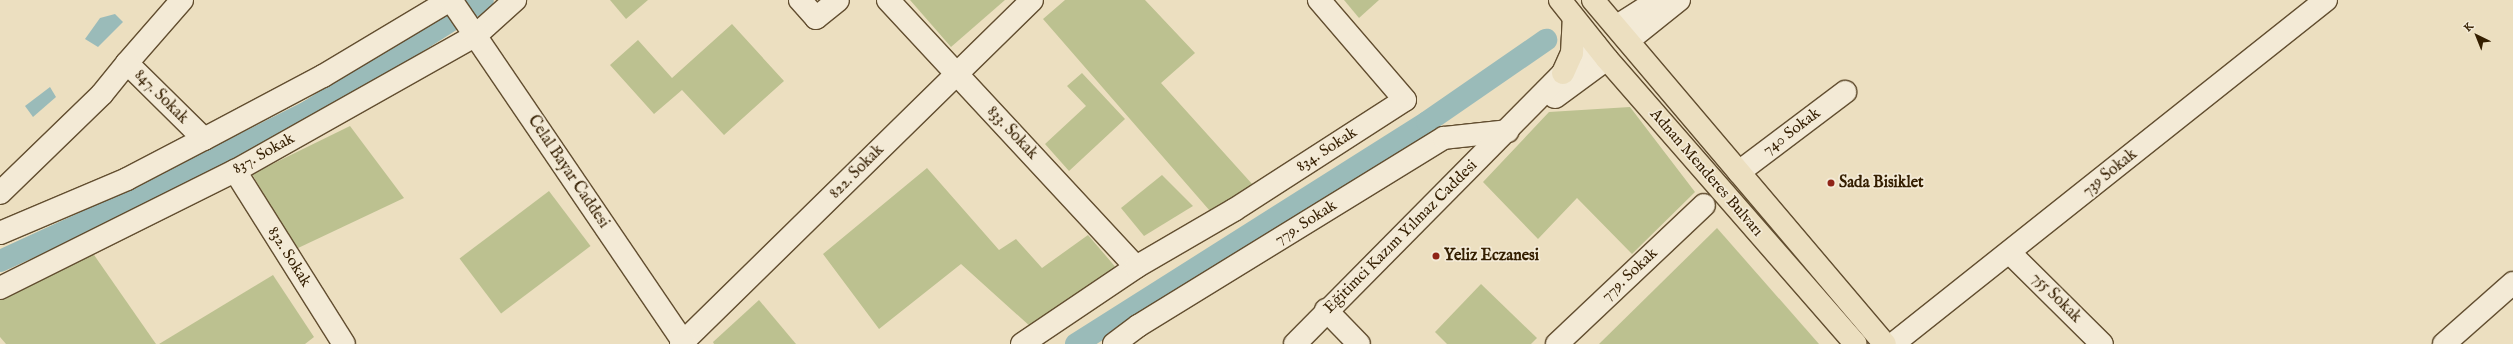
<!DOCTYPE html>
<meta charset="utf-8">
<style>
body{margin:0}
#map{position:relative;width:2513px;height:344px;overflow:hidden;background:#ecdfc0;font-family:"IM FELL English",serif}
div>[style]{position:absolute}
.green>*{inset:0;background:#bcc190;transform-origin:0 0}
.water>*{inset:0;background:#9abbb9}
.canal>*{height:22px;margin:-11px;padding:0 11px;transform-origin:11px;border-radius:11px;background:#9abbb9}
.roads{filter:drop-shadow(1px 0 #624e30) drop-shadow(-1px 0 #624e30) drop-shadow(0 1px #624e30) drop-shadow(0 -1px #624e30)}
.street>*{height:22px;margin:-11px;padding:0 11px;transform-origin:11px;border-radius:11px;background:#f3ead6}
.secondary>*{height:22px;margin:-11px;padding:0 11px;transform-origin:11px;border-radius:11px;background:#f3ead6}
.primary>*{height:22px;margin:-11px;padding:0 11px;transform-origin:11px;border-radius:11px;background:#ecdfc0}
.dots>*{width:11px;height:11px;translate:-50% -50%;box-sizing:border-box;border:2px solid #f3ead6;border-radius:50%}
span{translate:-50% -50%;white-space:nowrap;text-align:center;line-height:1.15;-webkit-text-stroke:3.5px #f3ead6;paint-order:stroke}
.street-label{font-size:16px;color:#341e00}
.poi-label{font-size:16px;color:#341e00;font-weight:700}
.left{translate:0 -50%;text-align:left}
.north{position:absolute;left:2457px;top:16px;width:40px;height:40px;-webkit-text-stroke:3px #f3ead6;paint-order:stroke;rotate:317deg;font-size:11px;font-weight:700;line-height:16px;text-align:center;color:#341e00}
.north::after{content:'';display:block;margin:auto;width:14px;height:18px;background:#341e00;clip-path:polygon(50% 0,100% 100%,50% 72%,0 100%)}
</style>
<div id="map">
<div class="green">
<div style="clip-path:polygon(610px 0,648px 0,626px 19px)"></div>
<div style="clip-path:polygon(910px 0,1005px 0,951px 47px)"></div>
<div style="clip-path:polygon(1065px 0,1145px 0,1195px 53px,1161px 83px,1253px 185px,1210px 211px,1043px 19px)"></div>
<div style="clip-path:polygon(1344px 0,1379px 0,1359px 18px)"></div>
<div style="clip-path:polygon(732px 24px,784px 81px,724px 135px,682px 90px,654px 114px,610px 65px,638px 40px,672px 78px)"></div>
<div style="clip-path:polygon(1082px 73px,1125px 119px,1069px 171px,1045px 144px,1086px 106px,1067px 86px)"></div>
<div style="clip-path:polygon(1630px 107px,1695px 192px,1632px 254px,1577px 198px,1538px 239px,1483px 182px,1549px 112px)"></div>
<div style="clip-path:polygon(350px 126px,404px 198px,296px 249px,252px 174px)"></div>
<div style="clip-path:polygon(927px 168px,999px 250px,1016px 239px,1042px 268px,1088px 235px,1118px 270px,1032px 328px,961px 264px,879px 329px,823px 254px)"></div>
<div style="clip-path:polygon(1162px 175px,1193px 206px,1144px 236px,1121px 208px)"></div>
<div style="left:549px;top:191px;width:69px;height:112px;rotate:53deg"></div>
<div style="clip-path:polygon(1717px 228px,1819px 344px,1599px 344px)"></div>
<div style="clip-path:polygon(92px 252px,156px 344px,6px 344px,0 337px,0 295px)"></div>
<div style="clip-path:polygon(273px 275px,314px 337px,305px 344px,159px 344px)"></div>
<div style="clip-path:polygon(1481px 284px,1537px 338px,1531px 344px,1447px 344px,1435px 332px)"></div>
<div style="clip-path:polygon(759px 300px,796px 344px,714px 344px,713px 342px)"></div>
</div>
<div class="water">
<div style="clip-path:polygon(115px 14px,123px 22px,98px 47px,85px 39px,100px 18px)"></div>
<div style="clip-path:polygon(50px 87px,56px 97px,33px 117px,25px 106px)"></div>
</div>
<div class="canal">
<div style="left:0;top:261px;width:144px;rotate:-24.6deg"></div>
<div style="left:131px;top:201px;width:199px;rotate:-26.8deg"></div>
<div style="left:309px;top:111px;width:206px;rotate:-32.5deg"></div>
<div style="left:1076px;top:344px;width:415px;rotate:-32.3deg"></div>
<div style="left:1427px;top:122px;width:145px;rotate:-34.6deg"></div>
</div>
<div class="roads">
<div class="street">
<div style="left:182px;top:0;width:84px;rotate:131.1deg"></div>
<div style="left:127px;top:63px;width:108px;rotate:44.6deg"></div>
<div style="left:800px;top:0;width:24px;rotate:48deg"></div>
<div style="left:816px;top:18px;width:28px;rotate:-39deg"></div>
<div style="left:888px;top:0;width:364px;rotate:47.1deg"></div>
<div style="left:1617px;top:26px;width:49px;rotate:-32.4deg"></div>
<div style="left:1629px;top:40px;width:64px;rotate:-38.7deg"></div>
<div style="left:235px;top:171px;width:204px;rotate:57.8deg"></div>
<div style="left:1739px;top:172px;width:133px;rotate:-37deg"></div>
<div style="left:0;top:193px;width:142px;rotate:-44.1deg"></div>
<div style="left:102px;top:94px;width:40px;rotate:-51deg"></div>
<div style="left:0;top:233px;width:138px;rotate:-23deg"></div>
<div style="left:127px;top:179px;width:87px;rotate:-27.5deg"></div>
<div style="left:204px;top:139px;width:135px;rotate:-27.9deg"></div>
<div style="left:323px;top:76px;width:148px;rotate:-30.9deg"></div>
<div style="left:2010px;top:253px;width:129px;rotate:44.7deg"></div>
<div style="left:0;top:288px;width:263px;rotate:-26.5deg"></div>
<div style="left:235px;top:171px;width:275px;rotate:-29.4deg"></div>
<div style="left:475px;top:36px;width:54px;rotate:-42deg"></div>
<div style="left:1326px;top:310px;width:47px;rotate:45.9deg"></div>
<div style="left:681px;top:344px;width:491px;rotate:-44.4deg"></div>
<div style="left:1022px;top:344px;width:138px;rotate:-34deg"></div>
<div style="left:1136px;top:267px;width:113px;rotate:-30.2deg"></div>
<div style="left:1234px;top:210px;width:203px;rotate:-32.8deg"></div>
<div style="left:1405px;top:100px;width:132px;rotate:-130.7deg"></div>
<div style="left:1114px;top:344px;width:30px;rotate:-37deg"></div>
<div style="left:1138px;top:326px;width:359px;rotate:-31.6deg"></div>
<div style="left:1444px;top:138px;width:64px;rotate:-6.2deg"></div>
<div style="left:1557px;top:344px;width:202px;rotate:-43.4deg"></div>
<div style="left:1893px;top:344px;width:553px;rotate:-38.47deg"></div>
<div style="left:2444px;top:344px;width:92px;rotate:-41.5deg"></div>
</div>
<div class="secondary">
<div style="left:451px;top:0;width:416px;rotate:55.8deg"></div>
<div style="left:1555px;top:97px;width:64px;rotate:-36.2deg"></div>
<div style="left:1295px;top:344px;width:381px;rotate:-45.3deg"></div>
<div style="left:1563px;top:73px;width:43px;rotate:-41.2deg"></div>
</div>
<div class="primary">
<div style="left:1560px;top:0;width:75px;rotate:51.5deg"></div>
<div style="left:1607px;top:59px;width:378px;rotate:48.9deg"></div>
<div style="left:1593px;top:0;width:451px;rotate:49.7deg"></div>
<div style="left:1563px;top:73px;width:22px;rotate:-66deg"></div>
<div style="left:1572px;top:53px;width:35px;rotate:-87deg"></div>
</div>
</div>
<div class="dots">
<div style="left:1831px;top:183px;background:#8f2418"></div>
<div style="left:1436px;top:256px;background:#8f2418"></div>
</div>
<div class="street-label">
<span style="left:161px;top:97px;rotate:45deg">847. Sokak</span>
<span style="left:1792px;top:132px;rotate:-37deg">740 Sokak</span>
<span style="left:1012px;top:133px;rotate:47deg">833. Sokak</span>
<span style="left:1327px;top:150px;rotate:-33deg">834. Sokak</span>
<span style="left:264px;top:154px;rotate:-29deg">837. Sokak</span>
<span style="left:568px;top:172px;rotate:56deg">Celal Bayar Caddesi</span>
<span style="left:857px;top:172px;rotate:-45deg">822. Sokak</span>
<span style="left:1706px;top:173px;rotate:49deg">Adnan Menderes Bulvarı</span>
<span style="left:2110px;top:173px;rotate:-39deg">739 Sokak</span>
<span style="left:1306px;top:223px;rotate:-32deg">779. Sokak</span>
<span style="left:1401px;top:237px;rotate:-45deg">Eğitimci Kazım Yılmaz Caddesi</span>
<span style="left:289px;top:257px;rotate:58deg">832. Sokak</span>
<span style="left:1630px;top:275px;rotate:-43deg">779. Sokak</span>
<span style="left:2056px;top:298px;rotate:45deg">755 Sokak</span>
</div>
<div class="poi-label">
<span class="left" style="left:1839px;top:183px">Sada Bisiklet</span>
<span class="left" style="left:1444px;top:256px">Yeliz Eczanesi</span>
</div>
<div class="north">K</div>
</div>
